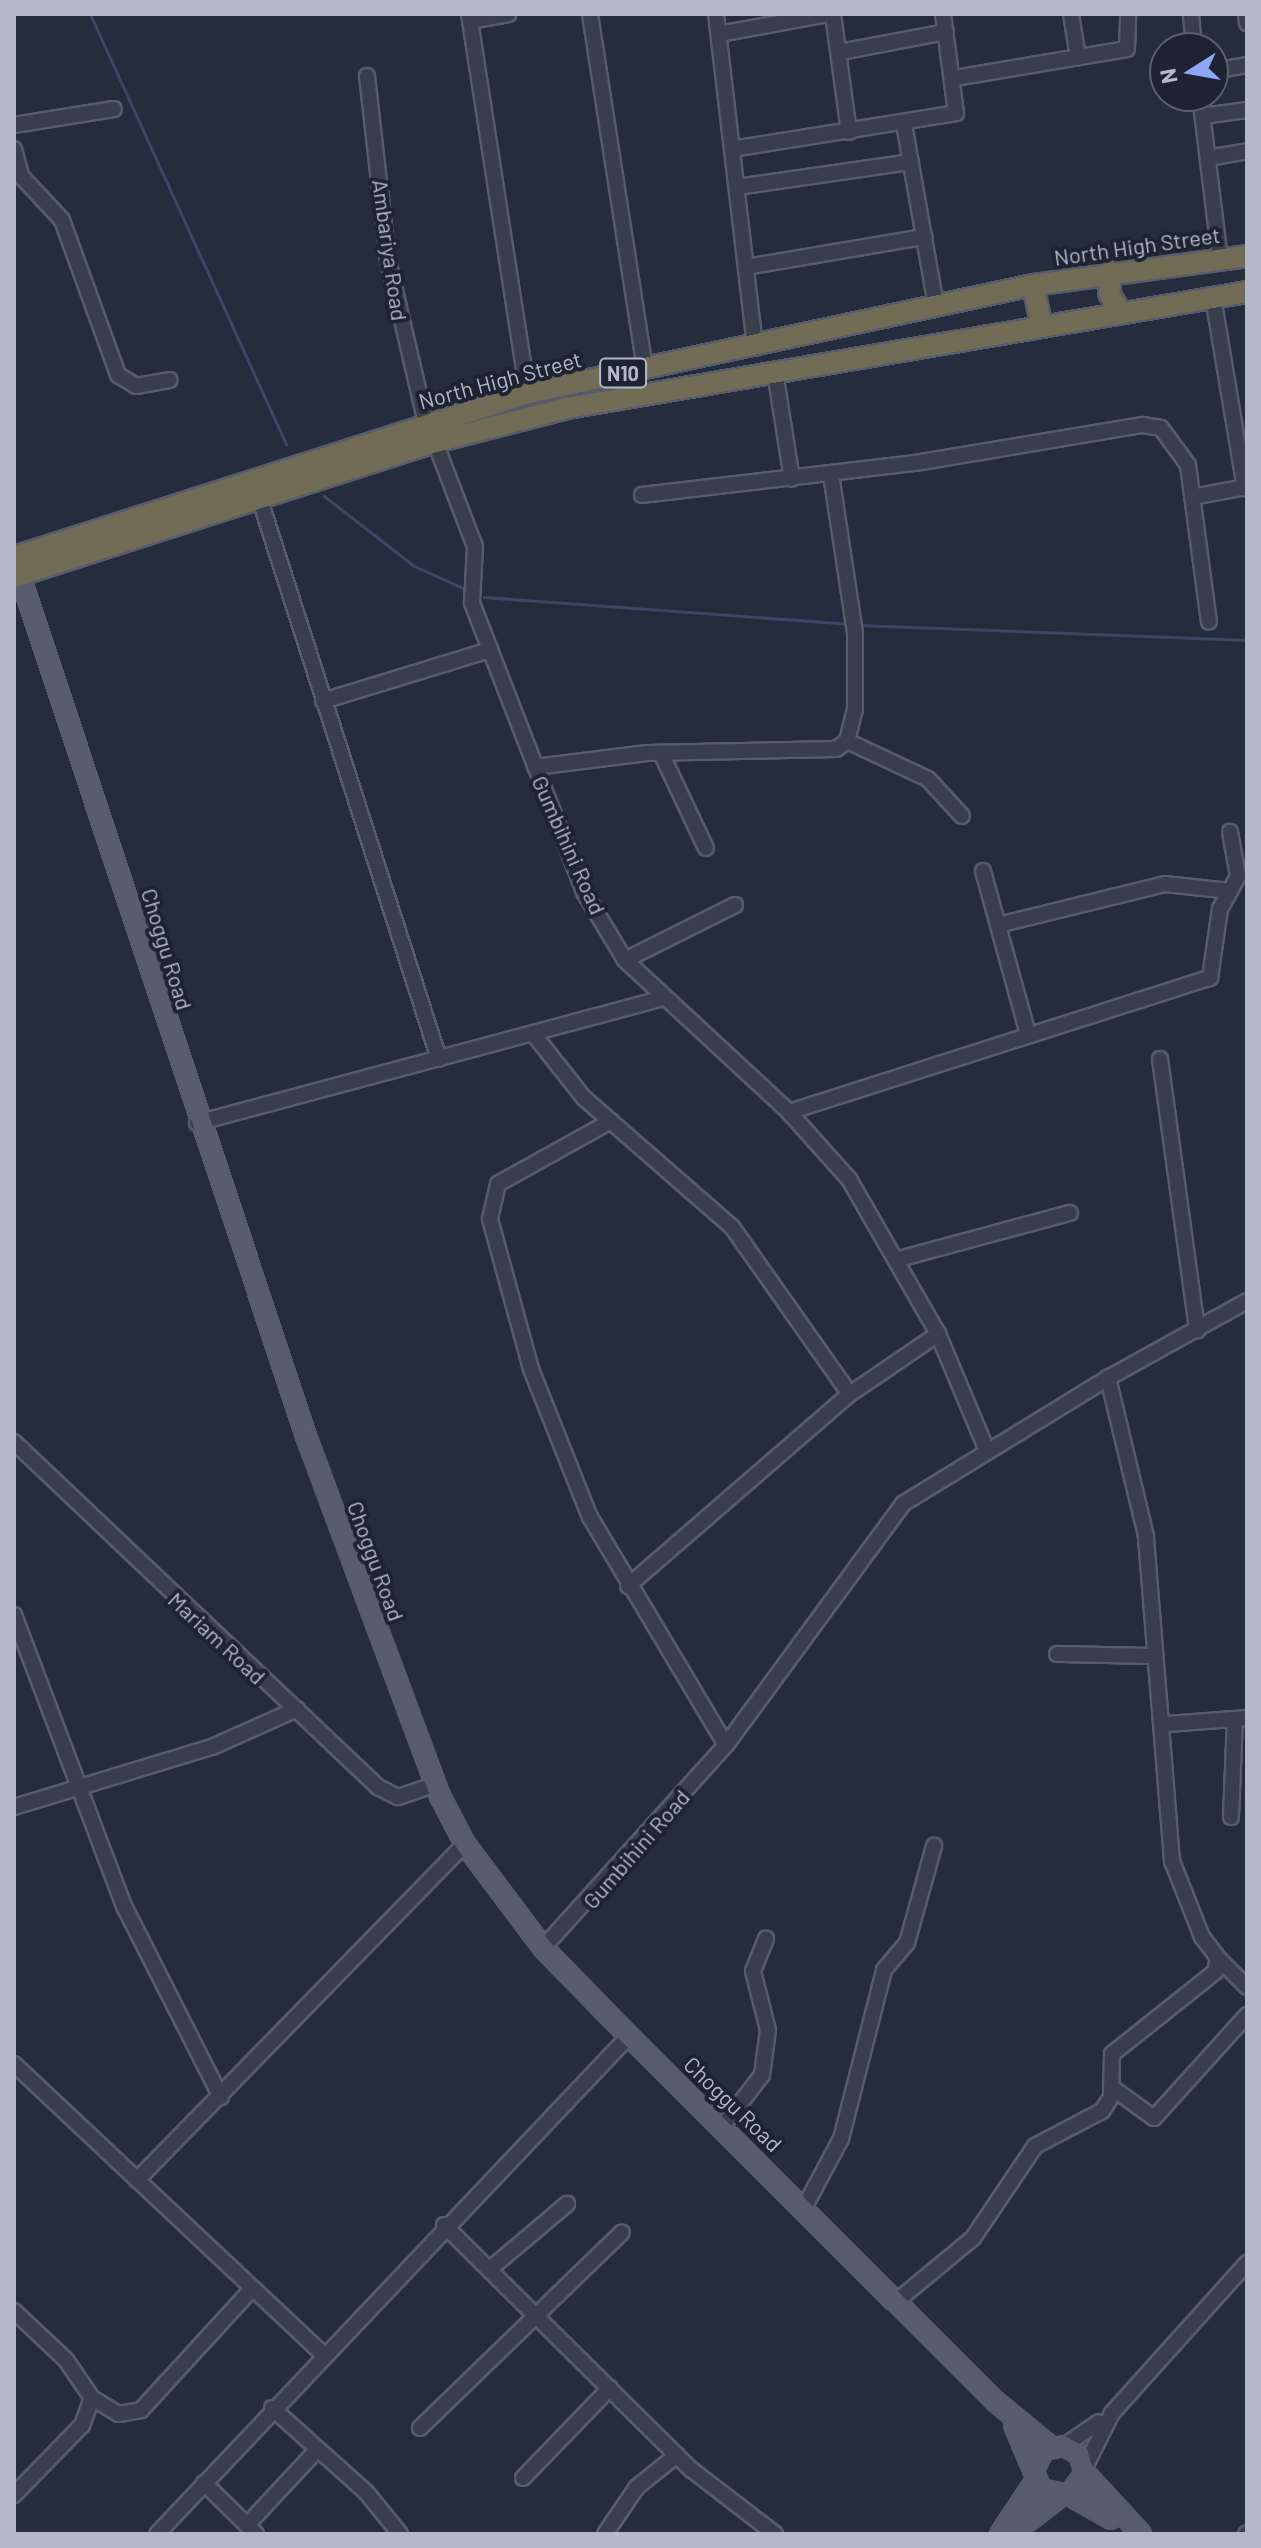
<!DOCTYPE html>
<style>
body{margin:0}
#map{position:relative;width:1261px;height:2548px;overflow:hidden;background:#252c3d;font-family:Barlow,sans-serif}
div>[style]{position:absolute}
.stream>*{height:3px;margin:-1.5px;padding:0 1.5px;transform-origin:1.5px;border-radius:1.5px;background:#3b4765}
.roads{filter:drop-shadow(2px 0 #575c6b) drop-shadow(-2px 0 #575c6b) drop-shadow(0 2px #575c6b) drop-shadow(0 -2px #575c6b)}
.minor>*{height:14px;margin:-7px;padding:0 7px;transform-origin:7px;border-radius:7px;background:#393e4d}
.major>*{height:18px;margin:-9px;padding:0 9px;transform-origin:9px;border-radius:9px;background:#575d6d}
.highway>*{height:20px;margin:-10px;padding:0 10px;transform-origin:10px;border-radius:10px;background:#726b56}
span{translate:-50% -50%;white-space:nowrap;text-align:center;line-height:1.15;-webkit-text-stroke:8px #1e2332;paint-order:stroke}
.shield-label span{padding:2px 6px;background:#1e2332;border:2px solid;border-radius:6px;-webkit-text-stroke-width:0}
.shield-label{font-size:20px;color:#b4b9c8;font-weight:700}
.street-label{font-size:22px;color:#b4b9c8}
.frame{position:absolute;inset:0;border:16px solid #b4b9c8;pointer-events:none}
.north{position:absolute;left:1149px;top:32px;width:80px;height:80px;box-sizing:border-box;background:#1e2332;border:2px solid #5a5f6e;border-radius:50%;rotate:259deg;font-size:22px;font-weight:700;line-height:32px;text-align:center;color:#b4b9c8}
.north::after{content:'';display:block;margin:auto;width:28px;height:36px;background:#8ea7f4;clip-path:polygon(50% 0,100% 100%,50% 72%,0 100%)}
</style>
<div id="map">
<div class="stream">
<div style="left:90px;top:14px;width:473px;rotate:65.5deg"></div>
<div style="left:324px;top:496px;width:114px;rotate:37.9deg"></div>
<div style="left:414px;top:566px;width:54px;rotate:24.2deg"></div>
<div style="left:484px;top:597px;width:365px;rotate:4.2deg"></div>
<div style="left:859px;top:625px;width:388px;rotate:2.2deg"></div>
</div>
<div class="roads">
<div class="minor">
<div style="left:469px;top:14px;width:384px;rotate:81.2deg"></div>
<div style="left:590px;top:14px;width:359px;rotate:81.2deg"></div>
<div style="left:716px;top:14px;width:336px;rotate:83.3deg"></div>
<div style="left:833px;top:14px;width:119px;rotate:82.3deg"></div>
<div style="left:1071px;top:14px;width:44px;rotate:80.8deg"></div>
<div style="left:1191px;top:14px;width:34px;rotate:85deg"></div>
<div style="left:1246px;top:14px;width:9px;rotate:84deg"></div>
<div style="left:470px;top:21px;width:39px;rotate:-10deg"></div>
<div style="left:719px;top:34px;width:112px;rotate:-10.3deg"></div>
<div style="left:840px;top:52px;width:108px;rotate:-10.7deg"></div>
<div style="left:1213px;top:71px;width:35px;rotate:-10deg"></div>
<div style="left:367px;top:76px;width:185px;rotate:83.5deg"></div>
<div style="left:388px;top:260px;width:167px;rotate:76.9deg"></div>
<div style="left:955px;top:78px;width:174px;rotate:-9.6deg"></div>
<div style="left:1127px;top:49px;width:35px;rotate:-88deg"></div>
<div style="left:1200px;top:96px;width:164px;rotate:83deg"></div>
<div style="left:1203px;top:116px;width:44px;rotate:-7.8deg"></div>
<div style="left:904px;top:124px;width:185px;rotate:80deg"></div>
<div style="left:14px;top:125px;width:101px;rotate:-9.1deg"></div>
<div style="left:14px;top:149px;width:28px;rotate:75deg"></div>
<div style="left:21px;top:176px;width:60px;rotate:47deg"></div>
<div style="left:62px;top:220px;width:165px;rotate:70.1deg"></div>
<div style="left:118px;top:375px;width:21px;rotate:31deg"></div>
<div style="left:136px;top:386px;width:34px;rotate:-10deg"></div>
<div style="left:732px;top:149px;width:227px;rotate:-9.1deg"></div>
<div style="left:956px;top:113px;width:100px;rotate:-97.5deg"></div>
<div style="left:1208px;top:158px;width:40px;rotate:-10deg"></div>
<div style="left:737px;top:187px;width:176px;rotate:-8.2deg"></div>
<div style="left:746px;top:267px;width:181px;rotate:-9.6deg"></div>
<div style="left:1213px;top:297px;width:194px;rotate:80.5deg"></div>
<div style="left:775px;top:372px;width:108px;rotate:81deg"></div>
<div style="left:435px;top:442px;width:112px;rotate:69.1deg"></div>
<div style="left:475px;top:547px;width:56px;rotate:93.1deg"></div>
<div style="left:472px;top:603px;width:310px;rotate:68.8deg"></div>
<div style="left:584px;top:892px;width:79px;rotate:58.9deg"></div>
<div style="left:625px;top:960px;width:224px;rotate:42.8deg"></div>
<div style="left:789px;top:1112px;width:90px;rotate:48.2deg"></div>
<div style="left:849px;top:1179px;width:179px;rotate:60.1deg"></div>
<div style="left:938px;top:1334px;width:124px;rotate:67.2deg"></div>
<div style="left:642px;top:495px;width:275px;rotate:-6.7deg"></div>
<div style="left:915px;top:463px;width:231px;rotate:-9.5deg"></div>
<div style="left:1143px;top:425px;width:18px;rotate:9deg"></div>
<div style="left:1161px;top:428px;width:46px;rotate:53.9deg"></div>
<div style="left:1188px;top:465px;width:158px;rotate:82.4deg"></div>
<div style="left:259px;top:497px;width:590px;rotate:72.24deg"></div>
<div style="left:1192px;top:497px;width:56px;rotate:-10.3deg"></div>
<div style="left:323px;top:701px;width:175px;rotate:-17deg"></div>
<div style="left:847px;top:741px;width:89px;rotate:25.1deg"></div>
<div style="left:928px;top:779px;width:50px;rotate:47.4deg"></div>
<div style="left:661px;top:753px;width:105px;rotate:64.7deg"></div>
<div style="left:535px;top:767px;width:113px;rotate:-7.1deg"></div>
<div style="left:647px;top:753px;width:189px;rotate:-1.2deg"></div>
<div style="left:836px;top:749px;width:14px;rotate:-36deg"></div>
<div style="left:847px;top:741px;width:32px;rotate:-76deg"></div>
<div style="left:855px;top:710px;width:77px;rotate:-90deg"></div>
<div style="left:855px;top:633px;width:161px;rotate:-98.6deg"></div>
<div style="left:983px;top:871px;width:169px;rotate:74.6deg"></div>
<div style="left:998px;top:925px;width:172px;rotate:-13.8deg"></div>
<div style="left:1165px;top:884px;width:65px;rotate:6.1deg"></div>
<div style="left:625px;top:960px;width:123px;rotate:-26.6deg"></div>
<div style="left:535px;top:1036px;width:79px;rotate:51.7deg"></div>
<div style="left:584px;top:1098px;width:196px;rotate:41.1deg"></div>
<div style="left:732px;top:1227px;width:204px;rotate:54.8deg"></div>
<div style="left:1160px;top:1059px;width:274px;rotate:82.2deg"></div>
<div style="left:789px;top:1112px;width:442px;rotate:-17.7deg"></div>
<div style="left:1210px;top:978px;width:70px;rotate:-81.8deg"></div>
<div style="left:1220px;top:909px;width:38px;rotate:-61deg"></div>
<div style="left:1238px;top:876px;width:45px;rotate:-100.3deg"></div>
<div style="left:611px;top:1121px;width:129px;rotate:150.9deg"></div>
<div style="left:498px;top:1184px;width:36px;rotate:103deg"></div>
<div style="left:490px;top:1219px;width:156px;rotate:74.7deg"></div>
<div style="left:531px;top:1369px;width:159px;rotate:68.3deg"></div>
<div style="left:590px;top:1517px;width:265px;rotate:59.2deg"></div>
<div style="left:197px;top:1123px;width:483px;rotate:-15deg"></div>
<div style="left:899px;top:1259px;width:177px;rotate:-15.1deg"></div>
<div style="left:14px;top:1442px;width:502px;rotate:43.46deg"></div>
<div style="left:378px;top:1787px;width:22px;rotate:27deg"></div>
<div style="left:398px;top:1797px;width:40px;rotate:-18.9deg"></div>
<div style="left:628px;top:1586px;width:294px;rotate:-40.9deg"></div>
<div style="left:850px;top:1394px;width:107px;rotate:-34.3deg"></div>
<div style="left:14px;top:1615px;width:313px;rotate:69.3deg"></div>
<div style="left:125px;top:1908px;width:212px;rotate:63.1deg"></div>
<div style="left:1057px;top:1654px;width:98px;rotate:1.2deg"></div>
<div style="left:1167px;top:1724px;width:80px;rotate:-4.3deg"></div>
<div style="left:14px;top:1807px;width:207px;rotate:-16.9deg"></div>
<div style="left:212px;top:1747px;width:93px;rotate:-24.1deg"></div>
<div style="left:1231px;top:1817px;width:98px;rotate:-87.7deg"></div>
<div style="left:543px;top:1948px;width:273px;rotate:-48deg"></div>
<div style="left:726px;top:1745px;width:300px;rotate:-53.7deg"></div>
<div style="left:904px;top:1503px;width:239px;rotate:-31.5deg"></div>
<div style="left:1218px;top:1958px;width:41px;rotate:45deg"></div>
<div style="left:14px;top:2064px;width:422px;rotate:43.2deg"></div>
<div style="left:1111px;top:2087px;width:53px;rotate:35.8deg"></div>
<div style="left:1154px;top:2118px;width:139px;rotate:-47.9deg"></div>
<div style="left:721px;top:2128px;width:67px;rotate:-52.3deg"></div>
<div style="left:762px;top:2075px;width:45px;rotate:-82.4deg"></div>
<div style="left:768px;top:2030px;width:61px;rotate:-104.3deg"></div>
<div style="left:753px;top:1971px;width:35px;rotate:-68deg"></div>
<div style="left:137px;top:2180px;width:470px;rotate:-45.7deg"></div>
<div style="left:805px;top:2206px;width:76px;rotate:-61.8deg"></div>
<div style="left:841px;top:2139px;width:174px;rotate:-75.7deg"></div>
<div style="left:884px;top:1970px;width:35px;rotate:-50deg"></div>
<div style="left:907px;top:1943px;width:101px;rotate:-74.4deg"></div>
<div style="left:444px;top:2225px;width:349px;rotate:44.7deg"></div>
<div style="left:692px;top:2470px;width:105px;rotate:37.6deg"></div>
<div style="left:490px;top:2269px;width:101px;rotate:-40.2deg"></div>
<div style="left:897px;top:2301px;width:99px;rotate:-39.7deg"></div>
<div style="left:973px;top:2238px;width:111px;rotate:-56deg"></div>
<div style="left:1035px;top:2146px;width:76px;rotate:-27.6deg"></div>
<div style="left:1102px;top:2111px;width:17px;rotate:-57deg"></div>
<div style="left:1111px;top:2097px;width:43px;rotate:-88.7deg"></div>
<div style="left:1112px;top:2054px;width:132px;rotate:-38.5deg"></div>
<div style="left:1215px;top:1972px;width:14px;rotate:-78deg"></div>
<div style="left:1218px;top:1958px;width:26px;rotate:-127deg"></div>
<div style="left:1202px;top:1937px;width:82px;rotate:-111.5deg"></div>
<div style="left:1172px;top:1861px;width:326px;rotate:-94.6deg"></div>
<div style="left:1146px;top:1536px;width:163px;rotate:-103.5deg"></div>
<div style="left:1108px;top:1378px;width:159px;rotate:-29deg"></div>
<div style="left:14px;top:2311px;width:71px;rotate:43.3deg"></div>
<div style="left:66px;top:2360px;width:46px;rotate:55.6deg"></div>
<div style="left:92px;top:2398px;width:29px;rotate:110deg"></div>
<div style="left:82px;top:2425px;width:98px;rotate:134.2deg"></div>
<div style="left:92px;top:2398px;width:31px;rotate:31deg"></div>
<div style="left:119px;top:2414px;width:22px;rotate:-10deg"></div>
<div style="left:141px;top:2410px;width:164px;rotate:-47.5deg"></div>
<div style="left:272px;top:2408px;width:126px;rotate:41.8deg"></div>
<div style="left:366px;top:2492px;width:54px;rotate:51deg"></div>
<div style="left:420px;top:2428px;width:281px;rotate:-44.1deg"></div>
<div style="left:1064px;top:2446px;width:42px;rotate:-34.4deg"></div>
<div style="left:1085px;top:2467px;width:60px;rotate:-63.4deg"></div>
<div style="left:1112px;top:2413px;width:202px;rotate:-48deg"></div>
<div style="left:523px;top:2478px;width:125px;rotate:-46deg"></div>
<div style="left:204px;top:2483px;width:73px;rotate:44.4deg"></div>
<div style="left:247px;top:2525px;width:103px;rotate:-47deg"></div>
<div style="left:157px;top:2534px;width:686px;rotate:-46.54deg"></div>
<div style="left:605px;top:2534px;width:57px;rotate:-55.8deg"></div>
<div style="left:637px;top:2487px;width:51px;rotate:-38.7deg"></div>
<div style="left:1246px;top:2534px;width:1px;rotate:-45deg"></div>
</div>
<div class="major">
<div style="left:15px;top:561px;width:922px;rotate:71.6deg"></div>
<div style="left:306px;top:1436px;width:384px;rotate:69.6deg"></div>
<div style="left:440px;top:1796px;width:54px;rotate:62.5deg"></div>
<div style="left:465px;top:1844px;width:130px;rotate:53.1deg"></div>
<div style="left:543px;top:1948px;width:123px;rotate:45.7deg"></div>
<div style="left:629px;top:2036px;width:517px;rotate:44.92deg"></div>
<div style="left:995px;top:2401px;width:72px;rotate:39.4deg"></div>
<div style="left:1014px;top:2425px;width:69px;rotate:67.1deg"></div>
<div style="left:1041px;top:2489px;width:29px;rotate:12deg"></div>
<div style="left:1069px;top:2495px;width:27px;rotate:-54deg"></div>
<div style="left:1085px;top:2473px;width:20px;rotate:-108deg"></div>
<div style="left:1079px;top:2454px;width:17px;rotate:-152deg"></div>
<div style="left:1064px;top:2446px;width:20px;rotate:169deg"></div>
<div style="left:1044px;top:2450px;width:21px;rotate:118deg"></div>
<div style="left:1085px;top:2473px;width:83px;rotate:47.4deg"></div>
<div style="left:1069px;top:2495px;width:48px;rotate:29.7deg"></div>
<div style="left:1018px;top:2529px;width:54px;rotate:-37.5deg"></div>
<div style="left:1000px;top:2534px;width:65px;rotate:-56.3deg"></div>
</div>
<div class="highway">
<div style="left:1111px;top:272px;width:21px;rotate:95deg"></div>
<div style="left:1109px;top:293px;width:20px;rotate:60deg"></div>
<div style="left:1033px;top:285px;width:39px;rotate:78deg"></div>
<div style="left:14px;top:557px;width:540px;rotate:-17.7deg"></div>
<div style="left:528px;top:393px;width:516px;rotate:-12.07deg"></div>
<div style="left:1033px;top:285px;width:216px;rotate:-7.7deg"></div>
<div style="left:14px;top:577px;width:442px;rotate:-17.8deg"></div>
<div style="left:435px;top:442px;width:136px;rotate:-14.4deg"></div>
<div style="left:567px;top:408px;width:690px;rotate:-9.68deg"></div>
</div>
</div>
<div class="shield-label">
<span style="left:623px;top:373px">N10</span>
</div>
<div class="street-label">
<span style="left:1137px;top:246px;rotate:-8deg">North High Street</span>
<span style="left:390px;top:250px;rotate:82deg">Ambariya Road</span>
<span style="left:500px;top:380px;rotate:-15deg">North High Street</span>
<span style="left:569px;top:845px;rotate:66deg">Gumbihini Road</span>
<span style="left:167px;top:949px;rotate:73deg">Choggu Road</span>
<span style="left:376px;top:1561px;rotate:70deg">Choggu Road</span>
<span style="left:217px;top:1638px;rotate:43deg">Mariam Road</span>
<span style="left:636px;top:1849px;rotate:-49deg">Gumbihini Road</span>
<span style="left:733px;top:2104px;rotate:44deg">Choggu Road</span>
</div>
<div class="frame"></div>
<div class="north">N</div>
</div>
